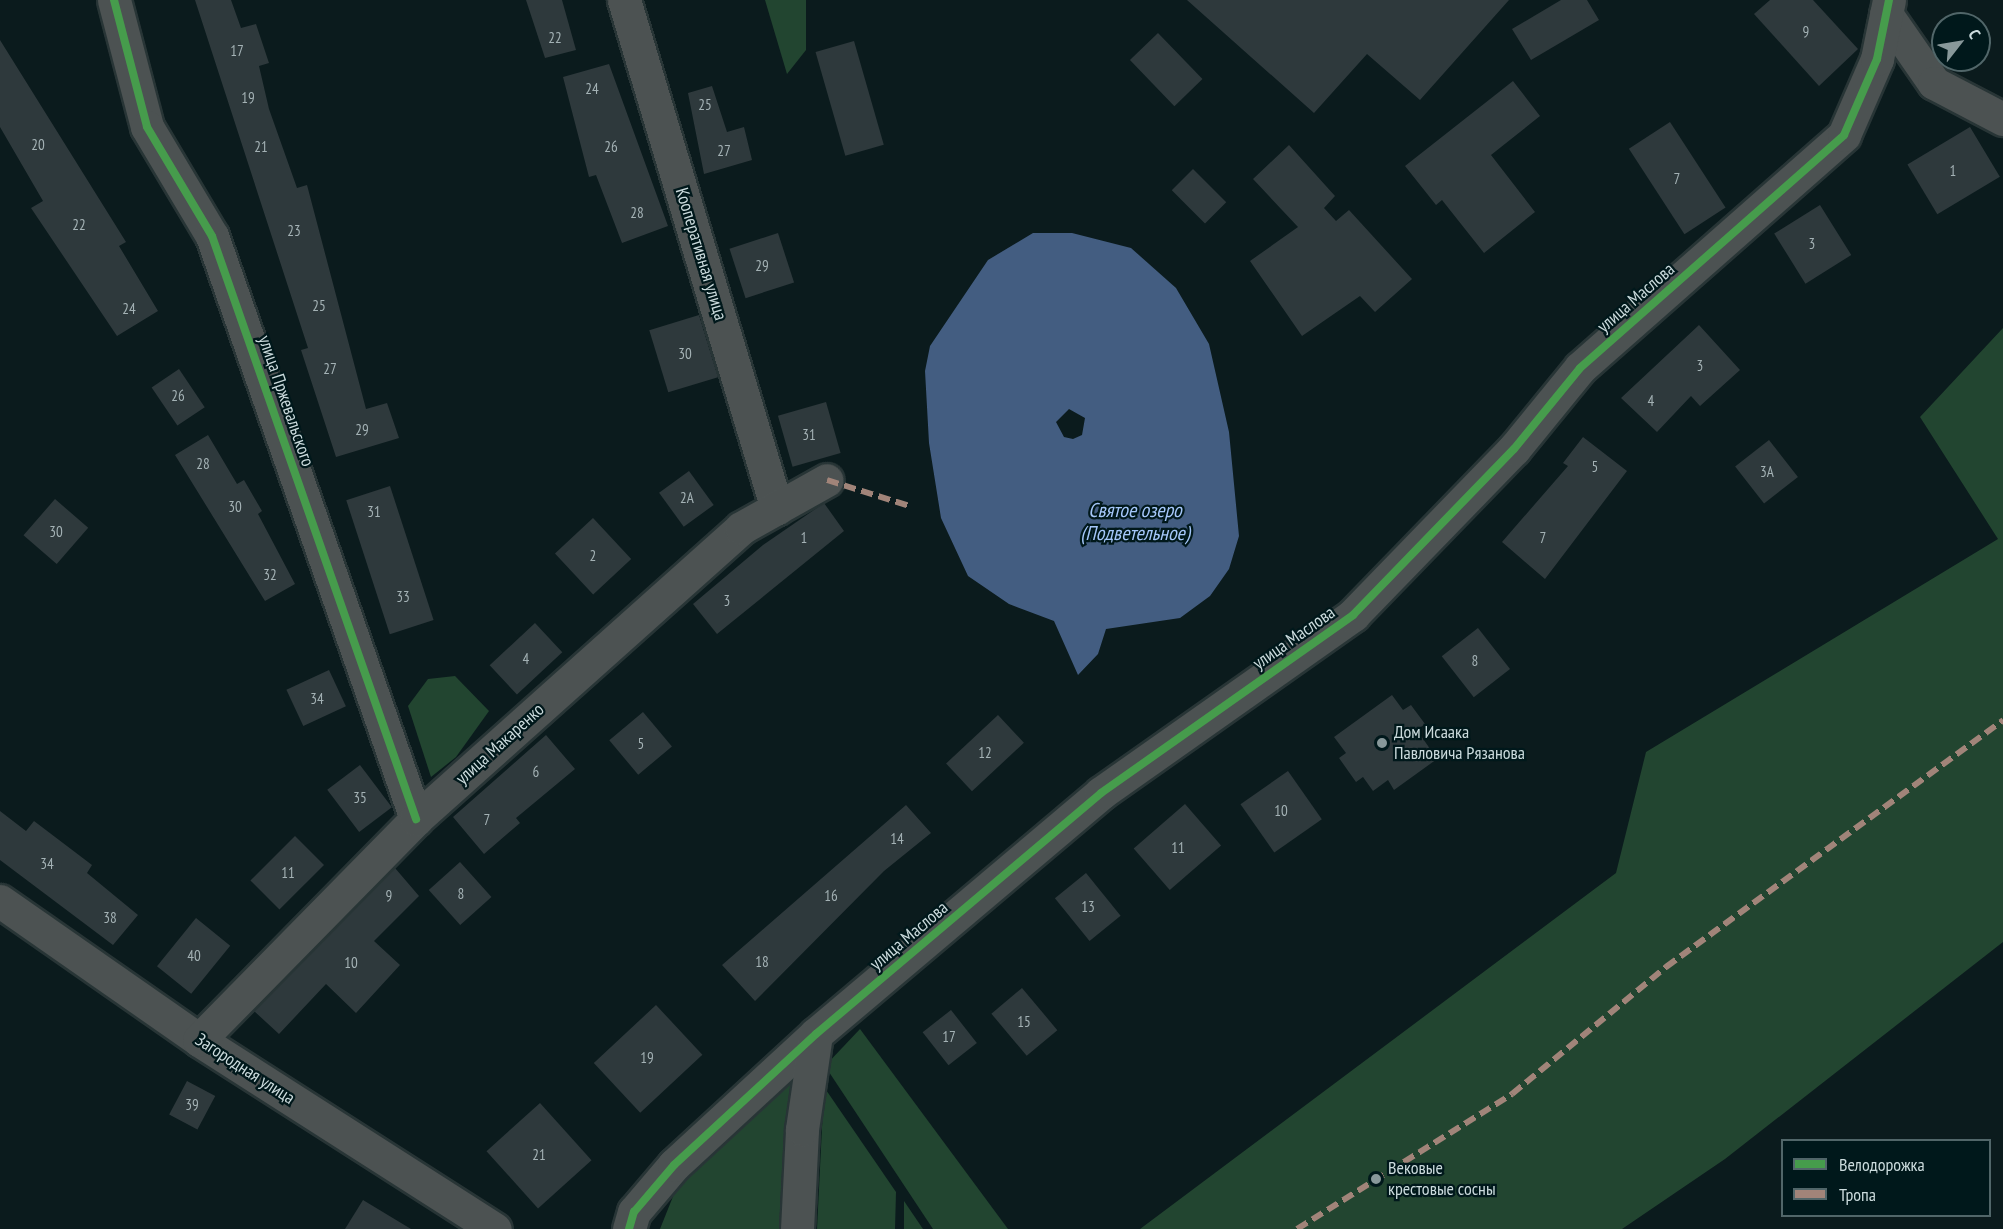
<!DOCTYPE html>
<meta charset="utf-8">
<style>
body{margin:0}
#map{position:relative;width:2003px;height:1229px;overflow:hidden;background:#0b1b1d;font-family:"PT Sans Narrow",sans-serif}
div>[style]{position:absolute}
.green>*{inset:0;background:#224530}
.water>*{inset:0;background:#435d81}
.building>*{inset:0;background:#2e393c;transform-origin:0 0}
.roads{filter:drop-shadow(2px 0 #283536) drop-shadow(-2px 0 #283536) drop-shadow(0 2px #283536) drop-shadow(0 -2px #283536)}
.minor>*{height:33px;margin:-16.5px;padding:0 16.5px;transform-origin:16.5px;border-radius:16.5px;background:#4c5252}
.tertiary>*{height:33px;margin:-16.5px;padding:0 16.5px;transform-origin:16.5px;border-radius:16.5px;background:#4c5252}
.quiet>*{height:6px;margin-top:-3px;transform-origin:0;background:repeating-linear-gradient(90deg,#a18479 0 12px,transparent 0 18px)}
.cycleway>*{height:8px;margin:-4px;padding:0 4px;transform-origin:4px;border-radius:4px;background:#469c4c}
.dots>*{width:16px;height:16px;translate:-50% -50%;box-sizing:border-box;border:3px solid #00181b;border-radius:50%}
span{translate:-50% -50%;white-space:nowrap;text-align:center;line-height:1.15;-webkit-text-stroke:4.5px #00181b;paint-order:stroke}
.number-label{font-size:15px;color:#a4b2b5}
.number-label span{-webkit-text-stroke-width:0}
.street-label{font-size:18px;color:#cbdbdd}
.poi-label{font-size:18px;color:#cbdbdd}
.left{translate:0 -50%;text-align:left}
.water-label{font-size:20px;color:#a5c7fa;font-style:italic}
.legend{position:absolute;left:1781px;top:1139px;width:210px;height:78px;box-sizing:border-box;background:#00181b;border:2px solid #516669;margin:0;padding:8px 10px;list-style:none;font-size:18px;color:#cbdbdd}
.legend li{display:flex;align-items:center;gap:12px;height:30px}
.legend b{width:30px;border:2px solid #516669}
.north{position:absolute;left:1931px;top:12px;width:60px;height:60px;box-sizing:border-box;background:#00181b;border:2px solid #516669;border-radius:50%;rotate:59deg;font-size:16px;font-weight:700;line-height:24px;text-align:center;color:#cbdbdd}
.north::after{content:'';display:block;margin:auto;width:21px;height:27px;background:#88989a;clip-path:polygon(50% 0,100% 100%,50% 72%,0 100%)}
</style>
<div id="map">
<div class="green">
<div style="clip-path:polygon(765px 0,806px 0,806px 50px,787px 74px)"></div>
<div style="clip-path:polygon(2003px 328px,2003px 942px,1725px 1159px,1622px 1229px,1140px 1229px,1616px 873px,1646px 752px,1998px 539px,1920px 417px)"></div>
<div style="clip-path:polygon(455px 676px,489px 711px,456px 757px,431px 777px,408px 706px,428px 679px)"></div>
<div style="clip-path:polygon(860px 1029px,1008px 1229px,933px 1229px,825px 1066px)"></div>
<div style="clip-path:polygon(790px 1073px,794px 1090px,786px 1229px,660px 1229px,678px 1184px)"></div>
<div style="clip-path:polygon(824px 1087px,896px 1192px,895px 1229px,817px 1229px)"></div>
<div style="clip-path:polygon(904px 1201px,923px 1229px,904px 1229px)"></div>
</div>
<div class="water">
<div style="clip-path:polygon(evenodd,1033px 233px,1072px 233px,1131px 248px,1176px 288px,1209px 344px,1229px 432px,1239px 536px,1229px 569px,1210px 596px,1180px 618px,1106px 629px,1098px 654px,1078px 675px,1054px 621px,1009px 604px,968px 576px,941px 518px,929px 443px,925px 371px,930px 346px,988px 260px,1033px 233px,1069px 409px,1085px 418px,1082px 435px,1073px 439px,1064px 437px,1056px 422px,1069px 409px)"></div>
</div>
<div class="building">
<div style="clip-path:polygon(195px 0,231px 0,241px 28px,256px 24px,269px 63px,259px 66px,269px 109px,297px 188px,307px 185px,366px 409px,387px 403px,399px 438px,336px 457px,301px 350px,308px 348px)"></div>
<div style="clip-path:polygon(526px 0,562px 0,576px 50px,545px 58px)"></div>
<div style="clip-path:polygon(1187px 0,1509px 0,1420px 100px,1367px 54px,1314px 113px)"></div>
<div style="clip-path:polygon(1561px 0,1587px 0,1599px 20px,1531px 60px,1512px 29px)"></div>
<div style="clip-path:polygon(1770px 0,1813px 0,1858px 49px,1819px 86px,1754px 14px)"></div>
<div style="left:1158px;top:33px;width:64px;height:39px;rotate:46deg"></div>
<div style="clip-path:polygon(0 40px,126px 242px,119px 246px,158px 311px,117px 336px,31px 208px,43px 201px,0 127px)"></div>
<div style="left:854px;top:41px;width:108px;height:40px;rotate:74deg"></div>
<div style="clip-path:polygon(609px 64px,668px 226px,622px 243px,596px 175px,589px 177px,563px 77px)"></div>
<div style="clip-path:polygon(1513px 81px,1540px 116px,1491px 155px,1535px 212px,1484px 253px,1442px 200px,1436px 205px,1405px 166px)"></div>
<div style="clip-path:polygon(712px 86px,727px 132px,744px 127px,752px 160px,704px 174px,688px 93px)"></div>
<div style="left:1670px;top:122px;width:102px;height:49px;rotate:57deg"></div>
<div style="left:1970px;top:127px;width:58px;height:73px;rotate:59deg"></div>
<div style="clip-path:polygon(1289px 145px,1335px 196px,1324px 208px,1336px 221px,1349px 210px,1412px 279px,1375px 312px,1360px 296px,1302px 336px,1250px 261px,1298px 227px,1253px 179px)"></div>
<div style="left:1193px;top:169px;width:47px;height:30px;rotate:45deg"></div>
<div style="left:1820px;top:205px;width:59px;height:54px;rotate:58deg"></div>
<div style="left:778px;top:233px;width:52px;height:51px;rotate:72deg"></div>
<div style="left:699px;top:315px;width:65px;height:52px;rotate:73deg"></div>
<div style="clip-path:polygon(1699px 325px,1740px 370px,1700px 406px,1691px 396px,1657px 432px,1621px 398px)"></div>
<div style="left:179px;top:369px;width:46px;height:33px;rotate:56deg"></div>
<div style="left:826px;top:402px;width:53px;height:50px;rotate:74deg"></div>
<div style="clip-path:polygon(208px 435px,237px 484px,244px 480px,262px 511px,258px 514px,295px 584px,265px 601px,175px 455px)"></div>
<div style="clip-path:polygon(1583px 437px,1627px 471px,1545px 579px,1502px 542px,1568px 466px,1563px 463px)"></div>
<div style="left:1769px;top:440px;width:47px;height:43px;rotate:52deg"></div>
<div style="left:689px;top:471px;width:42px;height:37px;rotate:54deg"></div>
<div style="left:390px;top:486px;width:141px;height:46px;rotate:72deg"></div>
<div style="left:55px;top:499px;width:44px;height:48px;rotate:41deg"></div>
<div style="clip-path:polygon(824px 503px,844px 531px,717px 634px,693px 604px,763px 545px)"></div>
<div style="left:593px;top:518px;width:56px;height:52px;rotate:47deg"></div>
<div style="left:535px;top:623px;width:40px;height:62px;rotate:47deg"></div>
<div style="left:1478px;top:628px;width:52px;height:46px;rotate:52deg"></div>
<div style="left:329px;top:670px;width:40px;height:47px;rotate:65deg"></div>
<div style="clip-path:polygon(1392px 695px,1403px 710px,1411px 705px,1425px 724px,1417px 730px,1437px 759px,1394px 790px,1388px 780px,1373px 791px,1363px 777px,1356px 782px,1339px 758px,1346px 753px,1334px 737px)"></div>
<div style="left:643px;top:712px;width:45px;height:44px;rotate:50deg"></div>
<div style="left:998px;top:715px;width:38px;height:71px;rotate:47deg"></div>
<div style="clip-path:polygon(546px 735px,575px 769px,516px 818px,520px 823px,484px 854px,453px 817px)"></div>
<div style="left:360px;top:765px;width:53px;height:41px;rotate:53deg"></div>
<div style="left:1288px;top:771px;width:59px;height:58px;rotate:55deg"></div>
<div style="left:1185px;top:804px;width:55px;height:68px;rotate:49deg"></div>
<div style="clip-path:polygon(906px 805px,931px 833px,884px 871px,755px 1001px,722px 965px)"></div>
<div style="clip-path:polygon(0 811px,26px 831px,34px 821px,92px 865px,87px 873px,138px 915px,113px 945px,0 860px)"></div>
<div style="left:295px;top:836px;width:41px;height:63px;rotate:45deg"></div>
<div style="left:460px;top:862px;width:47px;height:42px;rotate:48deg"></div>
<div style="clip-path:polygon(395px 868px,419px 896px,374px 941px,400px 965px,356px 1013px,326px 984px,279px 1034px,254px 1011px)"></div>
<div style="left:1086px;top:873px;width:55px;height:40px;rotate:51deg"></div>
<div style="left:196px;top:918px;width:44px;height:62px;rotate:39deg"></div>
<div style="left:1022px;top:988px;width:55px;height:40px;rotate:50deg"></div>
<div style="left:656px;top:1005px;width:68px;height:85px;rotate:47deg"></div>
<div style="left:951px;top:1010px;width:42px;height:36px;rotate:52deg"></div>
<div style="left:187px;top:1081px;width:32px;height:38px;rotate:28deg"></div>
<div style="left:540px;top:1103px;width:77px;height:72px;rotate:48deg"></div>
<div style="clip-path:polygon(363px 1200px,411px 1229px,345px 1229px)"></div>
</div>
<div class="roads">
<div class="minor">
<div style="left:114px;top:0;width:131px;rotate:75.4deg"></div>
<div style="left:147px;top:127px;width:127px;rotate:59.2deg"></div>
<div style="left:212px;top:236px;width:618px;rotate:70.71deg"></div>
<div style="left:624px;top:0;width:531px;rotate:73.27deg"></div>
<div style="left:1886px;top:14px;width:84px;rotate:55.2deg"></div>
<div style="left:1934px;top:83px;width:78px;rotate:27.6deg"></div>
<div style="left:0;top:901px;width:243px;rotate:34.9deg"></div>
<div style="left:199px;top:1040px;width:351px;rotate:32.6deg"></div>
<div style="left:199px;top:1040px;width:310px;rotate:-45.5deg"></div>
<div style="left:416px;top:819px;width:436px;rotate:-41.8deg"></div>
<div style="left:741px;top:528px;width:98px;rotate:-29.2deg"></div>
</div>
<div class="tertiary">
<div style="left:629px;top:1229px;width:18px;rotate:-74deg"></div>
<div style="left:634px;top:1212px;width:62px;rotate:-49.6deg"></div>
<div style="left:674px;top:1165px;width:193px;rotate:-42.7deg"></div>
<div style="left:816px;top:1034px;width:373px;rotate:-40.2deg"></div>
<div style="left:1101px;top:793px;width:309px;rotate:-35.2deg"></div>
<div style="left:1353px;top:615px;width:231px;rotate:-45.9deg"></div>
<div style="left:1514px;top:449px;width:104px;rotate:-50.8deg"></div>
<div style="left:1580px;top:368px;width:352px;rotate:-41.4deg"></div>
<div style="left:1844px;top:135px;width:83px;rotate:-66.5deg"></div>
<div style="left:1877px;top:59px;width:60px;rotate:-78.5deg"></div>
<div style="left:797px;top:1229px;width:100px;rotate:-87.1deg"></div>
<div style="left:802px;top:1129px;width:96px;rotate:-81.6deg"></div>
</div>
</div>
<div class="quiet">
<div style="left:827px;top:480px;width:87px;rotate:17.4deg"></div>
<div style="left:1297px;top:1229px;width:254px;rotate:-32.1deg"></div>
<div style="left:1512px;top:1094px;width:200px;rotate:-39.5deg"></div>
<div style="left:1666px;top:967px;width:418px;rotate:-36.2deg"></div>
</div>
<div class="cycleway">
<div style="left:114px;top:0;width:131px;rotate:75.4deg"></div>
<div style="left:147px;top:127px;width:127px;rotate:59.2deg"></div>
<div style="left:212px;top:236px;width:618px;rotate:70.71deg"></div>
<div style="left:629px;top:1229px;width:18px;rotate:-74deg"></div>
<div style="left:634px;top:1212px;width:62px;rotate:-49.6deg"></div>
<div style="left:674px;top:1165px;width:193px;rotate:-42.7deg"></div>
<div style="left:816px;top:1034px;width:373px;rotate:-40.2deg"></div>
<div style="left:1101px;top:793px;width:309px;rotate:-35.2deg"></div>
<div style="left:1353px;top:615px;width:231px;rotate:-45.9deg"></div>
<div style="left:1514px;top:449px;width:104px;rotate:-50.8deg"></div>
<div style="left:1580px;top:368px;width:352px;rotate:-41.4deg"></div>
<div style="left:1844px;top:135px;width:83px;rotate:-66.5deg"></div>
<div style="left:1877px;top:59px;width:60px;rotate:-78.5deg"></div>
</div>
<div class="dots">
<div style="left:1382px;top:743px;background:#88989a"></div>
<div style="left:1376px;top:1179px;background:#88989a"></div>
</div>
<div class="number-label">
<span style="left:1806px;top:32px">9</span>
<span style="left:555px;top:38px">22</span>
<span style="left:237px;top:51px">17</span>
<span style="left:592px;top:89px">24</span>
<span style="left:248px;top:98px">19</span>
<span style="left:705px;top:105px">25</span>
<span style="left:38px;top:145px">20</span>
<span style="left:261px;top:147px">21</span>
<span style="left:611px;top:147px">26</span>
<span style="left:724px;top:151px">27</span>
<span style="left:1953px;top:171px">1</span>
<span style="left:1677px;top:179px">7</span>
<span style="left:637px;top:213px">28</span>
<span style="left:79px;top:225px">22</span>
<span style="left:294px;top:231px">23</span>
<span style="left:1812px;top:244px">3</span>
<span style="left:762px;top:266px">29</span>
<span style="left:319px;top:306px">25</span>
<span style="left:129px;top:309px">24</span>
<span style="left:685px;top:354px">30</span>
<span style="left:1700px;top:366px">3</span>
<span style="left:330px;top:369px">27</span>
<span style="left:178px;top:396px">26</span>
<span style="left:1651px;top:401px">4</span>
<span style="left:362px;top:430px">29</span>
<span style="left:809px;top:435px">31</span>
<span style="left:203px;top:464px">28</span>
<span style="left:1595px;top:467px">5</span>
<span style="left:1767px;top:472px">3А</span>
<span style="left:687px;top:498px">2А</span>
<span style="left:235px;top:507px">30</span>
<span style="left:374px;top:512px">31</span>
<span style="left:56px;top:532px">30</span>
<span style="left:804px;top:538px">1</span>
<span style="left:1543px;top:538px">7</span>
<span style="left:593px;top:556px">2</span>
<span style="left:270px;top:575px">32</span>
<span style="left:403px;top:597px">33</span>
<span style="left:727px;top:601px">3</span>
<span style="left:526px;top:659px">4</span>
<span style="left:1475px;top:661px">8</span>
<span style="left:317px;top:699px">34</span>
<span style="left:641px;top:744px">5</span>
<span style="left:985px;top:753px">12</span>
<span style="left:536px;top:772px">6</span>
<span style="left:360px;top:798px">35</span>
<span style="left:1281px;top:811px">10</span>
<span style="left:487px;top:820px">7</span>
<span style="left:897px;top:839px">14</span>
<span style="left:1178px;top:848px">11</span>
<span style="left:47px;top:864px">34</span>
<span style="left:288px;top:873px">11</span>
<span style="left:461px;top:894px">8</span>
<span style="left:389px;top:896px">9</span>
<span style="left:831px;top:896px">16</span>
<span style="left:1088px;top:907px">13</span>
<span style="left:110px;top:918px">38</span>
<span style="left:194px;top:956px">40</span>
<span style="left:762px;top:962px">18</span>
<span style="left:351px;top:963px">10</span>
<span style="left:1024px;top:1022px">15</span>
<span style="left:949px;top:1037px">17</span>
<span style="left:647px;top:1058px">19</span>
<span style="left:192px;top:1105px">39</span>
<span style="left:539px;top:1155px">21</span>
</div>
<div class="street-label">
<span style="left:701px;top:254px;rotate:73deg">Кооперативная улица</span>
<span style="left:1636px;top:298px;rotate:-41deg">улица Маслова</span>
<span style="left:286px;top:401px;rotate:71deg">улица Пржевальского</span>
<span style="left:1294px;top:638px;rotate:-35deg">улица Маслова</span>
<span style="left:500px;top:744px;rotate:-42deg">улица Макаренко</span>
<span style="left:909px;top:936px;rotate:-40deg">улица Маслова</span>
<span style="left:245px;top:1069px;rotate:33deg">Загородная улица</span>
</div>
<div class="poi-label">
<span class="left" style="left:1394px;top:743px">Дом Исаака<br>Павловича Рязанова</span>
<span class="left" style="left:1388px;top:1179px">Вековые<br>крестовые сосны</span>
</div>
<div class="water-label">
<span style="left:1135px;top:522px">Святое озеро<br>(Подветельное)</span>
</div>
<ul class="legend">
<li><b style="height:8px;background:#469c4c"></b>Велодорожка</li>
<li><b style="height:8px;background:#a18479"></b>Тропа</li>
</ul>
<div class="north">С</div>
</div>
